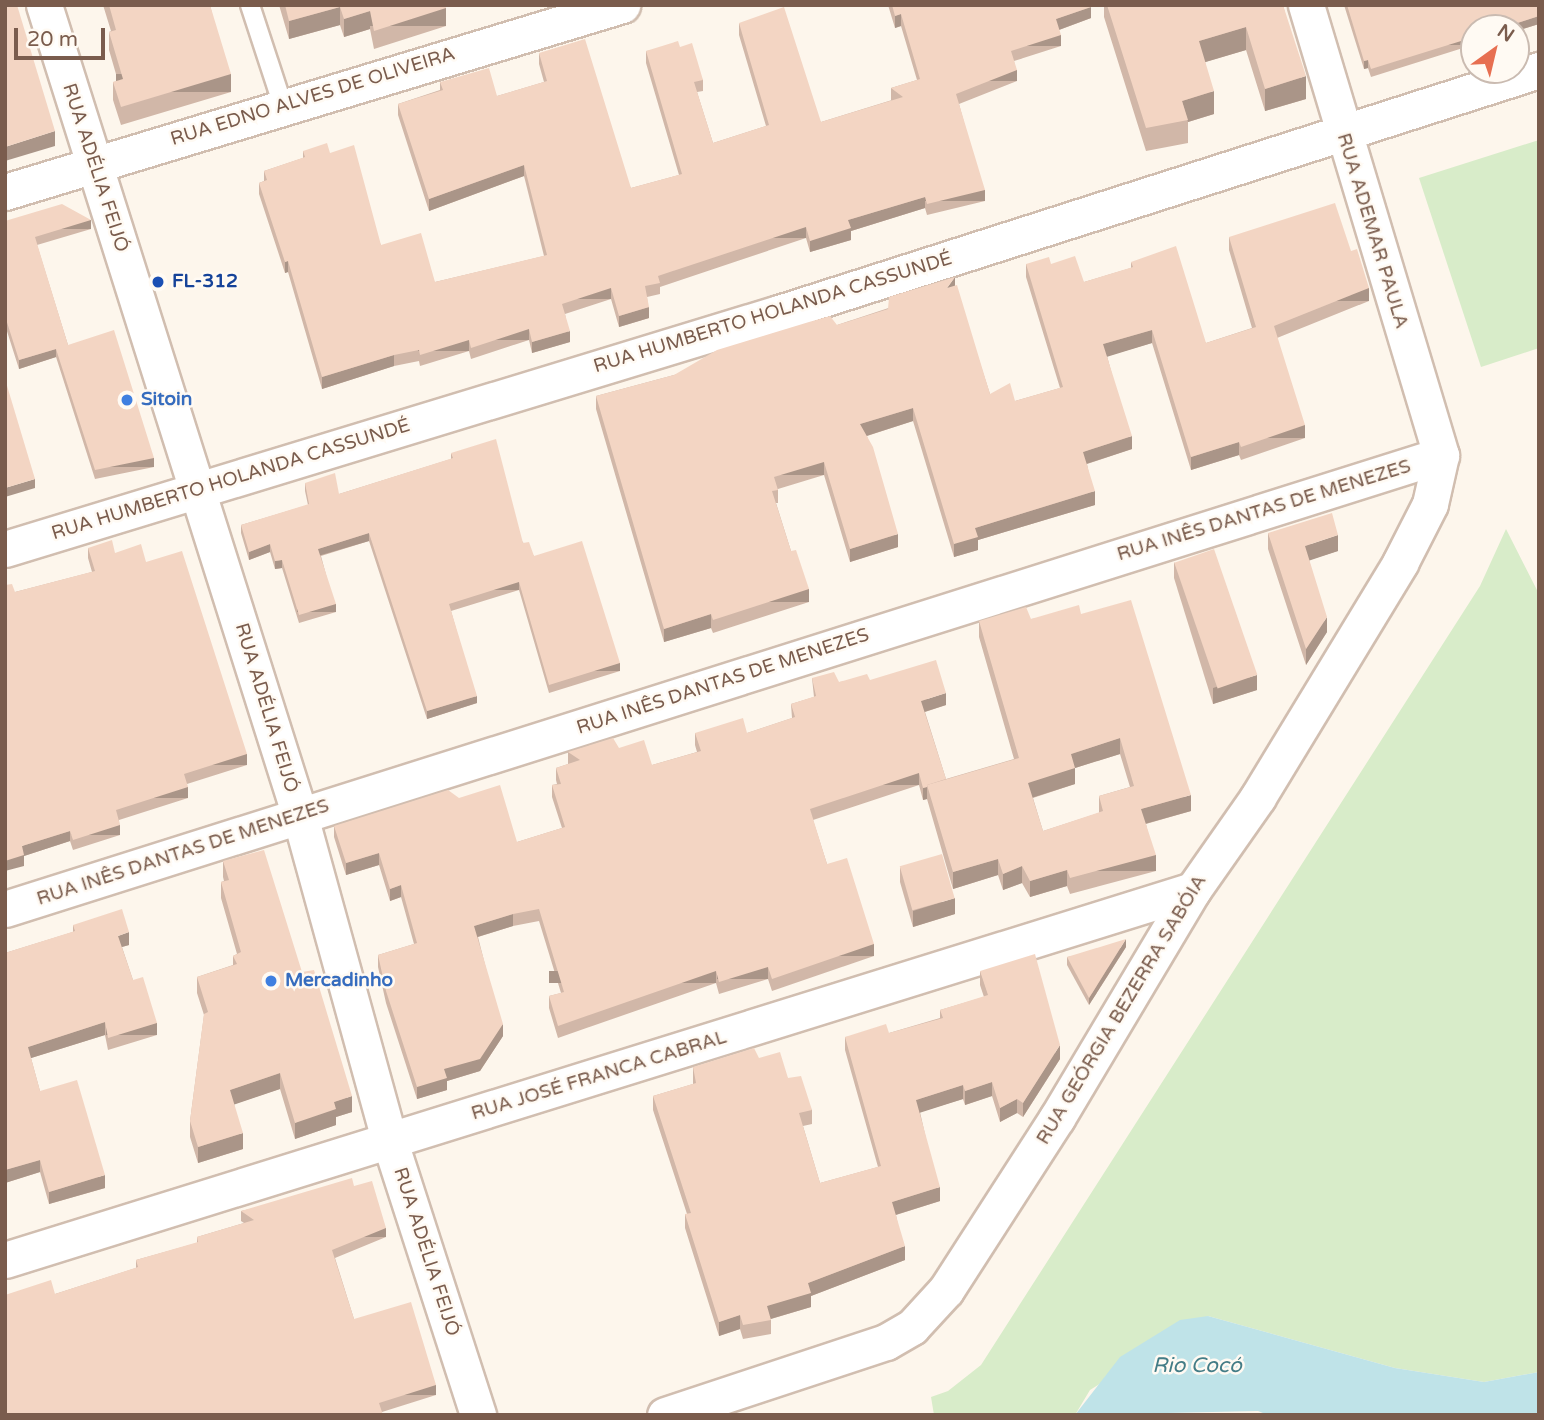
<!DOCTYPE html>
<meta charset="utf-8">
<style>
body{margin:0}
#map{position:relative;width:1544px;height:1420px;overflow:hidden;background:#fdf6ec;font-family:"Varela Round",sans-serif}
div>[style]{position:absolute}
.green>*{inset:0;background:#d8ecc9}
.water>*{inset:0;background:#bfe3e8}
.roads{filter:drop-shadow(2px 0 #d1beb0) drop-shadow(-2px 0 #d1beb0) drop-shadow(0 2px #d1beb0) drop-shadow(0 -2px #d1beb0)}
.service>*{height:18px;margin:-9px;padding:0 9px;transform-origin:9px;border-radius:9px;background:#fff}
.minor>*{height:35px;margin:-17.5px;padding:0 17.5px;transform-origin:17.5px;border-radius:17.5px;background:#fff}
.wall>*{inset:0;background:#d1b7a8}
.shaded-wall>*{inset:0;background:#aa9588;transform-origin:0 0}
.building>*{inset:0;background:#f3d5c3;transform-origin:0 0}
.dots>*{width:19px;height:19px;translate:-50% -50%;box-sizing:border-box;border:4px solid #fffaf3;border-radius:50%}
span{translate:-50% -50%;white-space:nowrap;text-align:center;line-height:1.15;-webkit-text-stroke:5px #fffaf3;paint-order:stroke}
.street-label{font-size:19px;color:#7a5c4d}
.transit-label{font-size:19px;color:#164399;font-weight:700}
.left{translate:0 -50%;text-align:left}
.shop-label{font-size:19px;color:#366cbe;font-weight:700}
.water-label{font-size:21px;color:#437c86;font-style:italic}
.frame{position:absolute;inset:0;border:7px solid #7a5c4d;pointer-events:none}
.north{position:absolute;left:1460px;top:14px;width:70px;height:70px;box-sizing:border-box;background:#fffaf3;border:2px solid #cabbb1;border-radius:50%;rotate:34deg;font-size:19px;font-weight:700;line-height:28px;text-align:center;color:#7a5c4d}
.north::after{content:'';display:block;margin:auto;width:24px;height:32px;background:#e76f51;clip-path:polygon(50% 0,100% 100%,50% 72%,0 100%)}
.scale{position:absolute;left:14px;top:28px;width:91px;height:32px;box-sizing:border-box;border:4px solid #7a5c4d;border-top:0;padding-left:9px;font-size:21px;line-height:24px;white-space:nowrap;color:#7a5c4d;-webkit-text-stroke:5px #fffaf3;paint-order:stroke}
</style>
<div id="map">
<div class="green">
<div style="clip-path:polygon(1539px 140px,1539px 348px,1481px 367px,1419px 178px)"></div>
<div style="clip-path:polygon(1506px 529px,1539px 594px,1539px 1372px,1484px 1382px,1395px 1368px,1208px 1316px,1090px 1390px,1075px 1415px,934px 1415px,931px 1397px,948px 1391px,981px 1365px,1480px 586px)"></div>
</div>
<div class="water">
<div style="clip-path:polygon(1208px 1316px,1395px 1368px,1484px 1382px,1539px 1372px,1539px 1415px,1268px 1415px,1258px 1411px,1075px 1415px,1120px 1357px,1180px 1320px)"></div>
</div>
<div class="roads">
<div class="service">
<div style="left:250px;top:5px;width:106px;rotate:71.9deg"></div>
</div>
<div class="minor">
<div style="left:44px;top:5px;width:850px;rotate:72.48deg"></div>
<div style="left:300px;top:816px;width:338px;rotate:74.6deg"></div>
<div style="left:390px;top:1142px;width:287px;rotate:72.1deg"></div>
<div style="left:1306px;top:5px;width:470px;rotate:73.3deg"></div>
<div style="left:5px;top:192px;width:645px;rotate:-16.86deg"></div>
<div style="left:5px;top:549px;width:809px;rotate:-16.96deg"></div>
<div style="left:779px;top:313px;width:798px;rotate:-17.73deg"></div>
<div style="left:5px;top:909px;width:1506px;rotate:-17.54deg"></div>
<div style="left:5px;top:1260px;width:1244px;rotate:-17.3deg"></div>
<div style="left:665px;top:1415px;width:233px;rotate:-18.3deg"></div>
<div style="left:886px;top:1342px;width:30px;rotate:-30deg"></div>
<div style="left:912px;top:1327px;width:50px;rotate:-47.4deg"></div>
<div style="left:946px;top:1290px;width:205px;rotate:-57.2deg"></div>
<div style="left:1057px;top:1118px;width:265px;rotate:-59.2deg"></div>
<div style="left:1193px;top:890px;width:113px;rotate:-55deg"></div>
<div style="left:1258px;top:797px;width:274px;rotate:-58.7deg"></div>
<div style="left:1400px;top:563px;width:66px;rotate:-63deg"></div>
<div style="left:1430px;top:504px;width:50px;rotate:-77.3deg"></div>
</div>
</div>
<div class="wall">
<div style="clip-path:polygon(103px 5px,210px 5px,231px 92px,121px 125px,113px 100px,113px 82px,118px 81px,109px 50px,109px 32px,111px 31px)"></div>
<div style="clip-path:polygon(279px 5px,445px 5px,446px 26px,374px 49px,370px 29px,344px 37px,340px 25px,289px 39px)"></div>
<div style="clip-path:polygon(888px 5px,1090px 5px,1091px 18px,1059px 30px,1061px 46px,1014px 61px,1017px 81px,959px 104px,985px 201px,927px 215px,925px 208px,851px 231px,851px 240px,810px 252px,806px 238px,660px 287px,660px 294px,647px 297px,649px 318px,619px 327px,611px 299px,565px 314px,570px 342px,532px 353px,529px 340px,471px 359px,469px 351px,420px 366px,419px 361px,394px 366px,322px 389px,288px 272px,285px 273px,259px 194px,259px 183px,264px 181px,264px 171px,303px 158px,303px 151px,330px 153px,381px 245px,435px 282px,544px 256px,524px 176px,429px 211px,398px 115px,398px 104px,440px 90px,440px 82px,497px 96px,544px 82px,539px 64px,539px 53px,631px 188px,679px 175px,646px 63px,646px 51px,680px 47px,703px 80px,703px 91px,697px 92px,713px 143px,766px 126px,739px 35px,739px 23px,821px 122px,892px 100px,891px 100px,891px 88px,917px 80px,901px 26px,895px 28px)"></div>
<div style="clip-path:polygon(1104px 5px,1283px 5px,1306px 99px,1265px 111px,1246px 50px,1205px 62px,1214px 114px,1188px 122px,1188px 143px,1146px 151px,1104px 17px)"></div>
<div style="clip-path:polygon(1344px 5px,1539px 5px,1539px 24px,1371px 77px,1368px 68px,1364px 69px)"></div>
<div style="clip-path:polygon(5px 221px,91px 229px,37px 245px,68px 345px,154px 467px,95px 479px,56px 357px,19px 369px,5px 325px)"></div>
<div style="clip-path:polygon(1229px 237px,1369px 301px,1277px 338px,1305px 438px,1241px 460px,1239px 455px,1191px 470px,1152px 343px,1107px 356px,1132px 449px,1087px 464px,1095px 505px,978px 540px,978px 550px,954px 557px,913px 421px,867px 436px,898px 547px,850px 562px,824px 475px,778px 489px,778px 503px,776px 503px,791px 551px,809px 602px,713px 633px,711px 628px,664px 642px,596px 409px,596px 396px,674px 375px,837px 325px,955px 286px,990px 394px,1015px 401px,1060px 388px,1026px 277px,1026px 264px,1051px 264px,1084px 282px,1131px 268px,1131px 262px,1206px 343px,1252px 328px,1229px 250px)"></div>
<div style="clip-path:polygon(451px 453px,534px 556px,620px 671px,549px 693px,519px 590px,451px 611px,477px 703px,427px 719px,369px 541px,321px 556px,336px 612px,299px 623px,282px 568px,275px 569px,270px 552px,249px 560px,241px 533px,241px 525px,308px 505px,305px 491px,305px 483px,339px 494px,451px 459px)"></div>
<div style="clip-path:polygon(1268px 533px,1338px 551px,1309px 560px,1327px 632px,1306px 665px,1268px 549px)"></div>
<div style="clip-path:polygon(88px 548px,115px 553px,146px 562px,247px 765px,187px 784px,188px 798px,119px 820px,120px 835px,73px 850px,70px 841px,24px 856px,24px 866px,15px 592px,92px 572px,88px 558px)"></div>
<div style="clip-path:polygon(1174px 562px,1257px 690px,1213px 704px,1174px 578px)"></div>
<div style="clip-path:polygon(evenodd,1081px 614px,1191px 811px,1146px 824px,1156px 871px,1070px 894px,1067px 886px,1030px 897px,1022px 883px,1003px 890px,998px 875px,953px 889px,927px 799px,923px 800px,919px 785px,813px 820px,827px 864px,874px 956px,772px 991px,768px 979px,719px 994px,716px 983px,558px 1038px,549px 1008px,549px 996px,561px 993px,539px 921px,513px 926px,478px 937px,503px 1036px,480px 1071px,447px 1081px,447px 1090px,417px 1099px,386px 1003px,378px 967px,378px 955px,414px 944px,401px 897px,390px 901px,379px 865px,346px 875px,334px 837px,334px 826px,517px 842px,562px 828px,552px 797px,552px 785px,557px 784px,556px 780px,556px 768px,568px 764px,568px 752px,619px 748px,652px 765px,697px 752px,695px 745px,695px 733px,747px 733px,792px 718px,791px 704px,814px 697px,812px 678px,839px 682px,870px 680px,946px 705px,925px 712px,946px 779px,1014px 759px,979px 637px,979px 621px,1031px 619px,1081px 614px,1120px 754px,1130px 787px,1099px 796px,1099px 813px,1043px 831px,1033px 798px,1075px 784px,1075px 768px,1120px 754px)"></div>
<div style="clip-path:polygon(223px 861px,302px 972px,352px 1112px,336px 1117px,336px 1125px,295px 1139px,280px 1089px,234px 1104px,243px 1149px,198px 1163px,190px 1137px,190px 1121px,204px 1015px,197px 993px,197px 977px,233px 965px,233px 956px,237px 954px,221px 898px,221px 882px,224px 881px,223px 877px)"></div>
<div style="clip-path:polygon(900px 867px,955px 914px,913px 927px,900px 882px)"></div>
<div style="clip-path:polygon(73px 925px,129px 945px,122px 947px,133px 980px,157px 1035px,108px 1050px,105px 1035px,31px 1058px,40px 1091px,105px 1188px,49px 1204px,40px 1172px,5px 1183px,5px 953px,73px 932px)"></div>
<div style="clip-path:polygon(1126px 947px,1089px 1005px,1067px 965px,1067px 957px)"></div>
<div style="clip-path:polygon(980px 971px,1060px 1059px,1023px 1117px,1017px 1113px,1000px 1122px,992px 1096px,965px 1105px,963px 1099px,920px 1112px,940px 1201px,896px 1215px,905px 1260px,811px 1296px,811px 1307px,771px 1319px,771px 1334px,743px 1339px,740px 1329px,719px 1336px,685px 1228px,685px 1214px,687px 1214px,653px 1110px,653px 1096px,693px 1084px,693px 1067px,759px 1058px,788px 1078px,812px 1110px,812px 1124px,803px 1126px,820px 1183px,878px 1167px,845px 1050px,845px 1037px,889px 1033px,940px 1018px,940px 1010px,984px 997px,980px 985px)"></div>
<div style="clip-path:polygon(354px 1186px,386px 1237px,335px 1258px,354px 1319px,436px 1395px,382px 1412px,55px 1294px,136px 1268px,136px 1260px,197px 1243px,197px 1237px,244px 1223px,241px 1221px,241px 1211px)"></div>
</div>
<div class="shaded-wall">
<div style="clip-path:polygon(340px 7px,340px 25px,289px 39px,289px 21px)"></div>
<div style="clip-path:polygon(1091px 7px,1091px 18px,1056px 31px,1056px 19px)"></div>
<div style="left:446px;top:8px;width:18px;height:76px;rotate:90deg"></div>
<div style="clip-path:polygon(370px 11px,370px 29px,344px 37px,344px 19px)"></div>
<div style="clip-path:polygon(901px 14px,901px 26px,895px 28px,895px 16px)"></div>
<div style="clip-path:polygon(1539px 16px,1539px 24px,1516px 31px,1516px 28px,1502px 28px)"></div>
<div style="clip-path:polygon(1246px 27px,1246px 50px,1199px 64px,1199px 41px)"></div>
<div style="left:1061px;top:35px;width:11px;height:52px;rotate:90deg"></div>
<div style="left:1474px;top:37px;width:8px;height:108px;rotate:90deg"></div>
<div style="clip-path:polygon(1368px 60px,1368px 68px,1364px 69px,1364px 61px)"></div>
<div style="left:1017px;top:70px;width:11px;height:66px;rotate:90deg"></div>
<div style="left:231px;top:74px;width:18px;height:115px;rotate:90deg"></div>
<div style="clip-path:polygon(1306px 76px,1306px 99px,1265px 111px,1265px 89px)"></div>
<div style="clip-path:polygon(1214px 91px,1214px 114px,1188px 122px,1182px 101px)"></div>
<div style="clip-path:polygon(55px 131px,55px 146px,5px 161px,5px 147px)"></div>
<div style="clip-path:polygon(524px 165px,524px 176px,429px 211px,429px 199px)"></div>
<div style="left:985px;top:190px;width:11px;height:60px;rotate:90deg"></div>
<div style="clip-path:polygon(925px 197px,925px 208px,851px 231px,851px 240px,810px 252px,810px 241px,848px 220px)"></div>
<div style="left:91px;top:220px;width:9px;height:59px;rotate:90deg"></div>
<div style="left:806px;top:227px;width:11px;height:156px;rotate:90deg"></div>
<div style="clip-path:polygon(288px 261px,288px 272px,285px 273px,285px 262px)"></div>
<div style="clip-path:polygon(955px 277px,955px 290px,947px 288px)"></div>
<div style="left:611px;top:288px;width:11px;height:52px;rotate:90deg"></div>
<div style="left:1369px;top:288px;width:13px;height:102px;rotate:90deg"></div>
<div style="clip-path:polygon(649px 307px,649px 318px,619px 327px,619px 316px)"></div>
<div style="left:529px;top:329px;width:11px;height:61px;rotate:90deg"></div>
<div style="clip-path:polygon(1152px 330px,1152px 343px,1103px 358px,1103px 344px)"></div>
<div style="clip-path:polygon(570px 331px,570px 342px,532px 353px,532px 342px)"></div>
<div style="left:469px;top:340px;width:11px;height:51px;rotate:90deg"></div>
<div style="clip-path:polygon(56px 349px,56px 357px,19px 369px,19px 360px)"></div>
<div style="clip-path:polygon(394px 355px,394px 366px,322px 389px,322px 377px)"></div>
<div style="clip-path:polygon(913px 408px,913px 421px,860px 438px,860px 424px)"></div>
<div style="left:1305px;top:425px;width:13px;height:68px;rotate:90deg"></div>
<div style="clip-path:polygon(1132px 436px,1132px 449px,1083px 465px,1083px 452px)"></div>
<div style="clip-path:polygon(1239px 442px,1239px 455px,1191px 470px,1191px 457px)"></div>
<div style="left:154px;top:458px;width:9px;height:60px;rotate:90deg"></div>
<div style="left:824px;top:462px;width:13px;height:52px;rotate:90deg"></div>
<div style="clip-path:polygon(35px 479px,35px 488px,5px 497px,5px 488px)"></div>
<div style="clip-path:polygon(1095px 491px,1095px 505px,978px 540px,978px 550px,954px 557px,954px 544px,975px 528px)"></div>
<div style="clip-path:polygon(369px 533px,369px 541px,318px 556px,318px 549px)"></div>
<div style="clip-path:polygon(898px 534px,898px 547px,850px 562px,850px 549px)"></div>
<div style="clip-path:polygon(1338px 535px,1338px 551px,1305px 562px,1305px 546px)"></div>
<div style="clip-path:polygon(270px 544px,270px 552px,249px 560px,249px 552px)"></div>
<div style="clip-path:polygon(282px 560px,282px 568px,275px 569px,275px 561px)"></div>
<div style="left:519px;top:582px;width:8px;height:73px;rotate:90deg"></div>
<div style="left:809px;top:589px;width:13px;height:101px;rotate:90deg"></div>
<div style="left:336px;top:604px;width:8px;height:39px;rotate:90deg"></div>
<div style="clip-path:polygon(711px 614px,711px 628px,664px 642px,664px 629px)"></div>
<div style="clip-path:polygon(1327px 617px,1327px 632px,1306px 665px,1306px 649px)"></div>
<div style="left:620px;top:663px;width:8px;height:74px;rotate:90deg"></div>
<div style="clip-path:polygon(1257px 675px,1257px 690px,1213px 704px,1213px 688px)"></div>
<div style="clip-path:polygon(946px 693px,946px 705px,921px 713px,921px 701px)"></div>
<div style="clip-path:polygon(477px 696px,477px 703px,427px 719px,427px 711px)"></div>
<div style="clip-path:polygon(1120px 738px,1120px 754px,1075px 768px,1075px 784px,1028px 799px,1028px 783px,1071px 754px)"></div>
<div style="left:247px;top:754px;width:11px;height:66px;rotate:90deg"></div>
<div style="left:919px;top:773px;width:12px;height:115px;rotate:90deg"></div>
<div style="left:188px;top:787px;width:11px;height:76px;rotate:90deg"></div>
<div style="clip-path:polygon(927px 787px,927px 799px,923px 800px,923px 788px)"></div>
<div style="clip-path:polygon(1191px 795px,1191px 811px,1141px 825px,1141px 809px)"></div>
<div style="left:120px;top:825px;width:10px;height:49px;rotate:90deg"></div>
<div style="clip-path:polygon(70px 831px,70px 841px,24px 856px,24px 866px,5px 871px,5px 861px,22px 846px)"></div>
<div style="clip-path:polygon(379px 853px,379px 865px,346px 875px,346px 863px)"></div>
<div style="left:1156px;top:855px;width:16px;height:89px;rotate:90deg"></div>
<div style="clip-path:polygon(998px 859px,998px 875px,953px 889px,953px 872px)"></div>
<div style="clip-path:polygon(1022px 866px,1022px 883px,1003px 890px,1003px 874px)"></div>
<div style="clip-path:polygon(1067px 870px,1067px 886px,1030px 897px,1030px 881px)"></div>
<div style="clip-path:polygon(401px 885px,401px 897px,390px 901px,390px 889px)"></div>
<div style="clip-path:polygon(955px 898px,955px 914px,913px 927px,913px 911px)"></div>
<div style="clip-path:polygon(513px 914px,513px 926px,474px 938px,474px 926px)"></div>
<div style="clip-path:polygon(129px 932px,129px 945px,118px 948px,118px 936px)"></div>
<div style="clip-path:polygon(1126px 939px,1126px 947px,1089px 1005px,1089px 998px)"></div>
<div style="left:874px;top:944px;width:12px;height:108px;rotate:90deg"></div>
<div style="left:768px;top:967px;width:12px;height:51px;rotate:90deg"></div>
<div style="left:716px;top:971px;width:12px;height:167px;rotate:90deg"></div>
<div style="clip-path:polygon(105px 1022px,105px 1035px,28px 1059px,28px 1047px)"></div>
<div style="left:157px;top:1023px;width:12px;height:51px;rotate:90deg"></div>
<div style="clip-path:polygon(503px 1024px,503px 1036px,480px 1071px,447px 1081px,447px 1090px,417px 1099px,417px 1087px,444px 1069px)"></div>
<div style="clip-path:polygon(1060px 1045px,1060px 1059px,1023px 1117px,1023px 1103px)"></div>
<div style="clip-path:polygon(280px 1073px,280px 1089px,230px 1106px,230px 1090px)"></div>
<div style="clip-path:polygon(992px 1082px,992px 1096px,965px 1105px,965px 1091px)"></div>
<div style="clip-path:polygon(963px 1085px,963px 1099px,916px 1114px,916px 1100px)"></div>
<div style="clip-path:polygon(352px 1096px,352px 1112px,336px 1117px,336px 1125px,295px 1139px,295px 1123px,334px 1102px)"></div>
<div style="clip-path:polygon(1017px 1099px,1017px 1113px,1000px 1122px,1000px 1108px)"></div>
<div style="clip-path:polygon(243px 1133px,243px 1149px,198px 1163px,198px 1147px)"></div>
<div style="clip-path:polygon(40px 1160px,40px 1172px,5px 1183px,5px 1170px)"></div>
<div style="clip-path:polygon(105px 1175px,105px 1188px,49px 1204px,49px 1192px)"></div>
<div style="clip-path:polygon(940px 1187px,940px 1201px,892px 1216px,892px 1202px)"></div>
<div style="left:386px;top:1228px;width:9px;height:58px;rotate:90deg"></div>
<div style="clip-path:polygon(905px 1246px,905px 1260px,811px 1296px,811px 1307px,767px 1320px,767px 1306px,808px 1283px)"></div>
<div style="clip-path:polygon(740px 1315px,740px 1329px,719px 1336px,719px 1322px)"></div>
<div style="left:436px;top:1385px;width:10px;height:60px;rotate:90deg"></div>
</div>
<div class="building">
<div style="clip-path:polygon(5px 5px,17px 5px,55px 131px,5px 147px)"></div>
<div style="clip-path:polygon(109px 5px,210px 5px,231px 74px,121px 107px,113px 82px,123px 79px,109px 32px,116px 30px)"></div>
<div style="clip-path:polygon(285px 5px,445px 5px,446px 8px,374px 31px,370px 11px,344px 19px,340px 7px,289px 21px)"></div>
<div style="clip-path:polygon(892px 5px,1090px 5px,1091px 7px,1056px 19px,1061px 35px,1011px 51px,1017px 70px,956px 94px,985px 190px,927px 204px,925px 197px,848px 220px,851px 228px,810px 241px,806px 227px,658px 276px,660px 283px,645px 286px,649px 307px,619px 316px,611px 288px,562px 304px,570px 331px,532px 342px,529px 329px,471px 348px,469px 340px,420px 355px,419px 350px,394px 355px,322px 377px,288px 261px,285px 262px,259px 183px,267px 180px,264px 171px,305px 157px,303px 151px,327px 143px,330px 153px,354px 145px,381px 245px,421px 233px,435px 282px,547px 255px,524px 165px,429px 199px,398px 104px,443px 90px,440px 82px,489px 68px,497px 96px,547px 81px,539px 53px,585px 39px,631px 188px,682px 174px,646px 51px,678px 41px,680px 47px,692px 43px,703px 80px,694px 82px,713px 143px,769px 125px,739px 23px,784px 7px,821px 122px,903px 97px,891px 88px,920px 79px,901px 14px,895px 16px)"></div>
<div style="clip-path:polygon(1107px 5px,1283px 5px,1306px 76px,1265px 89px,1246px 27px,1199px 41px,1214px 91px,1182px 101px,1188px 120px,1146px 128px)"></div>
<div style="clip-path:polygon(1347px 5px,1539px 5px,1539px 16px,1502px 28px,1474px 28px,1474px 37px,1371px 69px,1368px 60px,1364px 61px)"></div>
<div style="clip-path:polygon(1335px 203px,1351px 251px,1357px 249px,1369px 288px,1274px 326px,1305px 425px,1241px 447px,1239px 442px,1191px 457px,1152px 330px,1103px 344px,1132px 436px,1083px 452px,1095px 491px,975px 528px,978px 537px,954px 544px,913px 408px,860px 424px,873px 447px,898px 534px,850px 549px,824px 462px,774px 477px,778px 490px,772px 491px,791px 551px,796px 550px,809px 589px,713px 620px,711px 614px,664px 629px,596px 396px,674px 375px,717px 350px,809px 322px,830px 316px,837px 325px,888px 309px,889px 297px,955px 277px,947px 288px,957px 285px,990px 394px,1010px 383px,1015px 401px,1063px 387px,1026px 264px,1049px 257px,1051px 264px,1075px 256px,1084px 282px,1133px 267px,1131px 262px,1176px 246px,1206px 343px,1256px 327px,1229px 237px)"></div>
<div style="clip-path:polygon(62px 204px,91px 220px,35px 237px,68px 345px,114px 330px,154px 458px,95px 470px,56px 349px,19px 360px,5px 316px,5px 221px)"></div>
<div style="clip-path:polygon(5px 379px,35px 479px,5px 488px)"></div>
<div style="clip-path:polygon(496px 439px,523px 543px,529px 542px,534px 556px,582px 541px,620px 663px,549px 685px,519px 582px,449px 604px,477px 696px,427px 711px,369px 533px,318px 549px,336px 604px,299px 615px,282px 560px,275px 561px,270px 544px,249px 552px,241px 525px,309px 504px,305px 483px,335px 473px,339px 494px,453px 458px,451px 453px)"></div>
<div style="clip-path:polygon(1332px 513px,1338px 535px,1305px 546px,1327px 617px,1306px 649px,1268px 533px)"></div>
<div style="clip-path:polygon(112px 540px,115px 553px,141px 544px,146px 562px,182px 551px,247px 754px,184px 774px,188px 787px,116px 810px,120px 825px,73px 840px,70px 831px,22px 846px,24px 855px,5px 861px,5px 585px,12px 584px,15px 592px,95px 571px,88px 548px)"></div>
<div style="left:1214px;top:549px;width:133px;height:42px;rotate:71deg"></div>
<div style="clip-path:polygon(evenodd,1131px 600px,1191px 795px,1141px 809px,1156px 855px,1070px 878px,1067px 870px,1030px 881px,1022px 866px,1003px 874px,998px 859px,953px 872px,927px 785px,1019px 758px,979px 621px,1026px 607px,1031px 619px,1079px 605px,1081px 614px,1131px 600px,1120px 738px,1134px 786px,1099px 796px,1103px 811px,1043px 831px,1028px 783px,1075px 768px,1071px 754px,1120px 738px)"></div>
<div style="clip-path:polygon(936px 660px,946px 693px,921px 701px,946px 779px,927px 785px,927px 787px,923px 788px,919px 773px,810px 809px,827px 864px,847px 858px,874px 944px,772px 979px,768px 967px,719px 982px,716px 971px,558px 1026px,549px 996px,564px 992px,539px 909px,513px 914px,474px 926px,503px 1024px,480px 1059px,444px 1069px,447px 1078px,417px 1087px,386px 991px,378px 955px,417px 943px,401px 885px,390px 889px,379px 853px,346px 863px,334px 826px,448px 790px,459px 798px,500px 785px,517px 842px,565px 827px,552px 785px,561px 784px,556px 768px,580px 760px,568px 752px,613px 738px,619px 748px,644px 740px,652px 765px,701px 751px,695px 733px,743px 718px,747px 733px,795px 717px,791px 704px,816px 696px,812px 678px,834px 672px,839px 682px,867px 674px,870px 680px)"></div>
<div style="clip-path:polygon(264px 850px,302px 972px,314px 970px,352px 1096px,334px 1102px,336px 1109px,295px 1123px,280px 1073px,230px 1090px,243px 1133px,198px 1147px,190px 1121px,204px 1014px,208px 1012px,197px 977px,237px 964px,233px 956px,241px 952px,221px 882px,229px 880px,223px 861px)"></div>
<div style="left:942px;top:854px;width:46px;height:44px;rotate:74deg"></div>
<div style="clip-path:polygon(122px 909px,129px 932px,118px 936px,133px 980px,143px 977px,157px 1023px,108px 1038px,105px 1022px,28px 1047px,40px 1091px,77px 1080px,105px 1175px,49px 1192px,40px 1160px,5px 1170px,5px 953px,75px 931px,73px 925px)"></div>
<div style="clip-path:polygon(1126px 939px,1089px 998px,1067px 957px)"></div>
<div style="clip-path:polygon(1035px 954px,1060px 1045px,1023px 1103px,1017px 1099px,1000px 1108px,992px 1082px,965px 1091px,963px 1085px,916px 1100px,940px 1187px,892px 1202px,905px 1246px,808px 1283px,811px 1293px,767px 1306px,771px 1320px,743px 1325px,740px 1315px,719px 1322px,685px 1214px,691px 1213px,653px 1096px,696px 1083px,693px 1067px,754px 1048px,759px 1058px,780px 1052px,788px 1078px,801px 1076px,812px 1110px,799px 1113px,820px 1183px,881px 1166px,845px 1037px,886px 1024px,889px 1033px,943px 1018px,940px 1010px,988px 995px,980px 971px)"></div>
<div style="clip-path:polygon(352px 1178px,354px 1186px,372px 1181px,386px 1228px,332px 1250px,354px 1319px,411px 1302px,436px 1385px,379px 1403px,383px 1415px,5px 1415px,5px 1295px,51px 1280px,55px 1294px,138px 1267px,136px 1260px,198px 1242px,197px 1237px,254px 1220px,241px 1211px)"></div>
</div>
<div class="dots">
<div style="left:158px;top:282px;background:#1a4fb4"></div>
<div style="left:127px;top:400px;background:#3f7fe0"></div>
<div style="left:271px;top:981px;background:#3f7fe0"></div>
</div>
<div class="street-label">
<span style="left:313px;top:97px;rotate:-17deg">RUA EDNO ALVES DE OLIVEIRA</span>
<span style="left:95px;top:168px;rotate:72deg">RUA ADÉLIA FEIJÓ</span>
<span style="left:1372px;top:231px;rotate:73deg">RUA ADEMAR PAULA</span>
<span style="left:773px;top:313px;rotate:-17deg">RUA HUMBERTO HOLANDA CASSUNDÉ</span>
<span style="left:231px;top:480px;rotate:-17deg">RUA HUMBERTO HOLANDA CASSUNDÉ</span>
<span style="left:1264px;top:511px;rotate:-17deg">RUA INÊS DANTAS DE MENEZES</span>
<span style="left:723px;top:682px;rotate:-18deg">RUA INÊS DANTAS DE MENEZES</span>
<span style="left:266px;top:708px;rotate:73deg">RUA ADÉLIA FEIJÓ</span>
<span style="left:183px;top:853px;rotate:-18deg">RUA INÊS DANTAS DE MENEZES</span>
<span style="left:1122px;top:1010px;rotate:-59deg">RUA GEÓRGIA BEZERRA SABÓIA</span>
<span style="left:599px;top:1076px;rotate:-17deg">RUA JOSÉ FRANCA CABRAL</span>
<span style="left:426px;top:1252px;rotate:72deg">RUA ADÉLIA FEIJÓ</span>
</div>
<div class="transit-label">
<span class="left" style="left:172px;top:282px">FL-312</span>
</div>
<div class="shop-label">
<span class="left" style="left:141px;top:400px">Sitoin</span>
<span class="left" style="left:285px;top:981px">Mercadinho</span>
</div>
<div class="water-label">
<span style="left:1197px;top:1366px">Rio Cocó</span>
</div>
<div class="frame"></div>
<div class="north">N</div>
<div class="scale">20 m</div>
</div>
